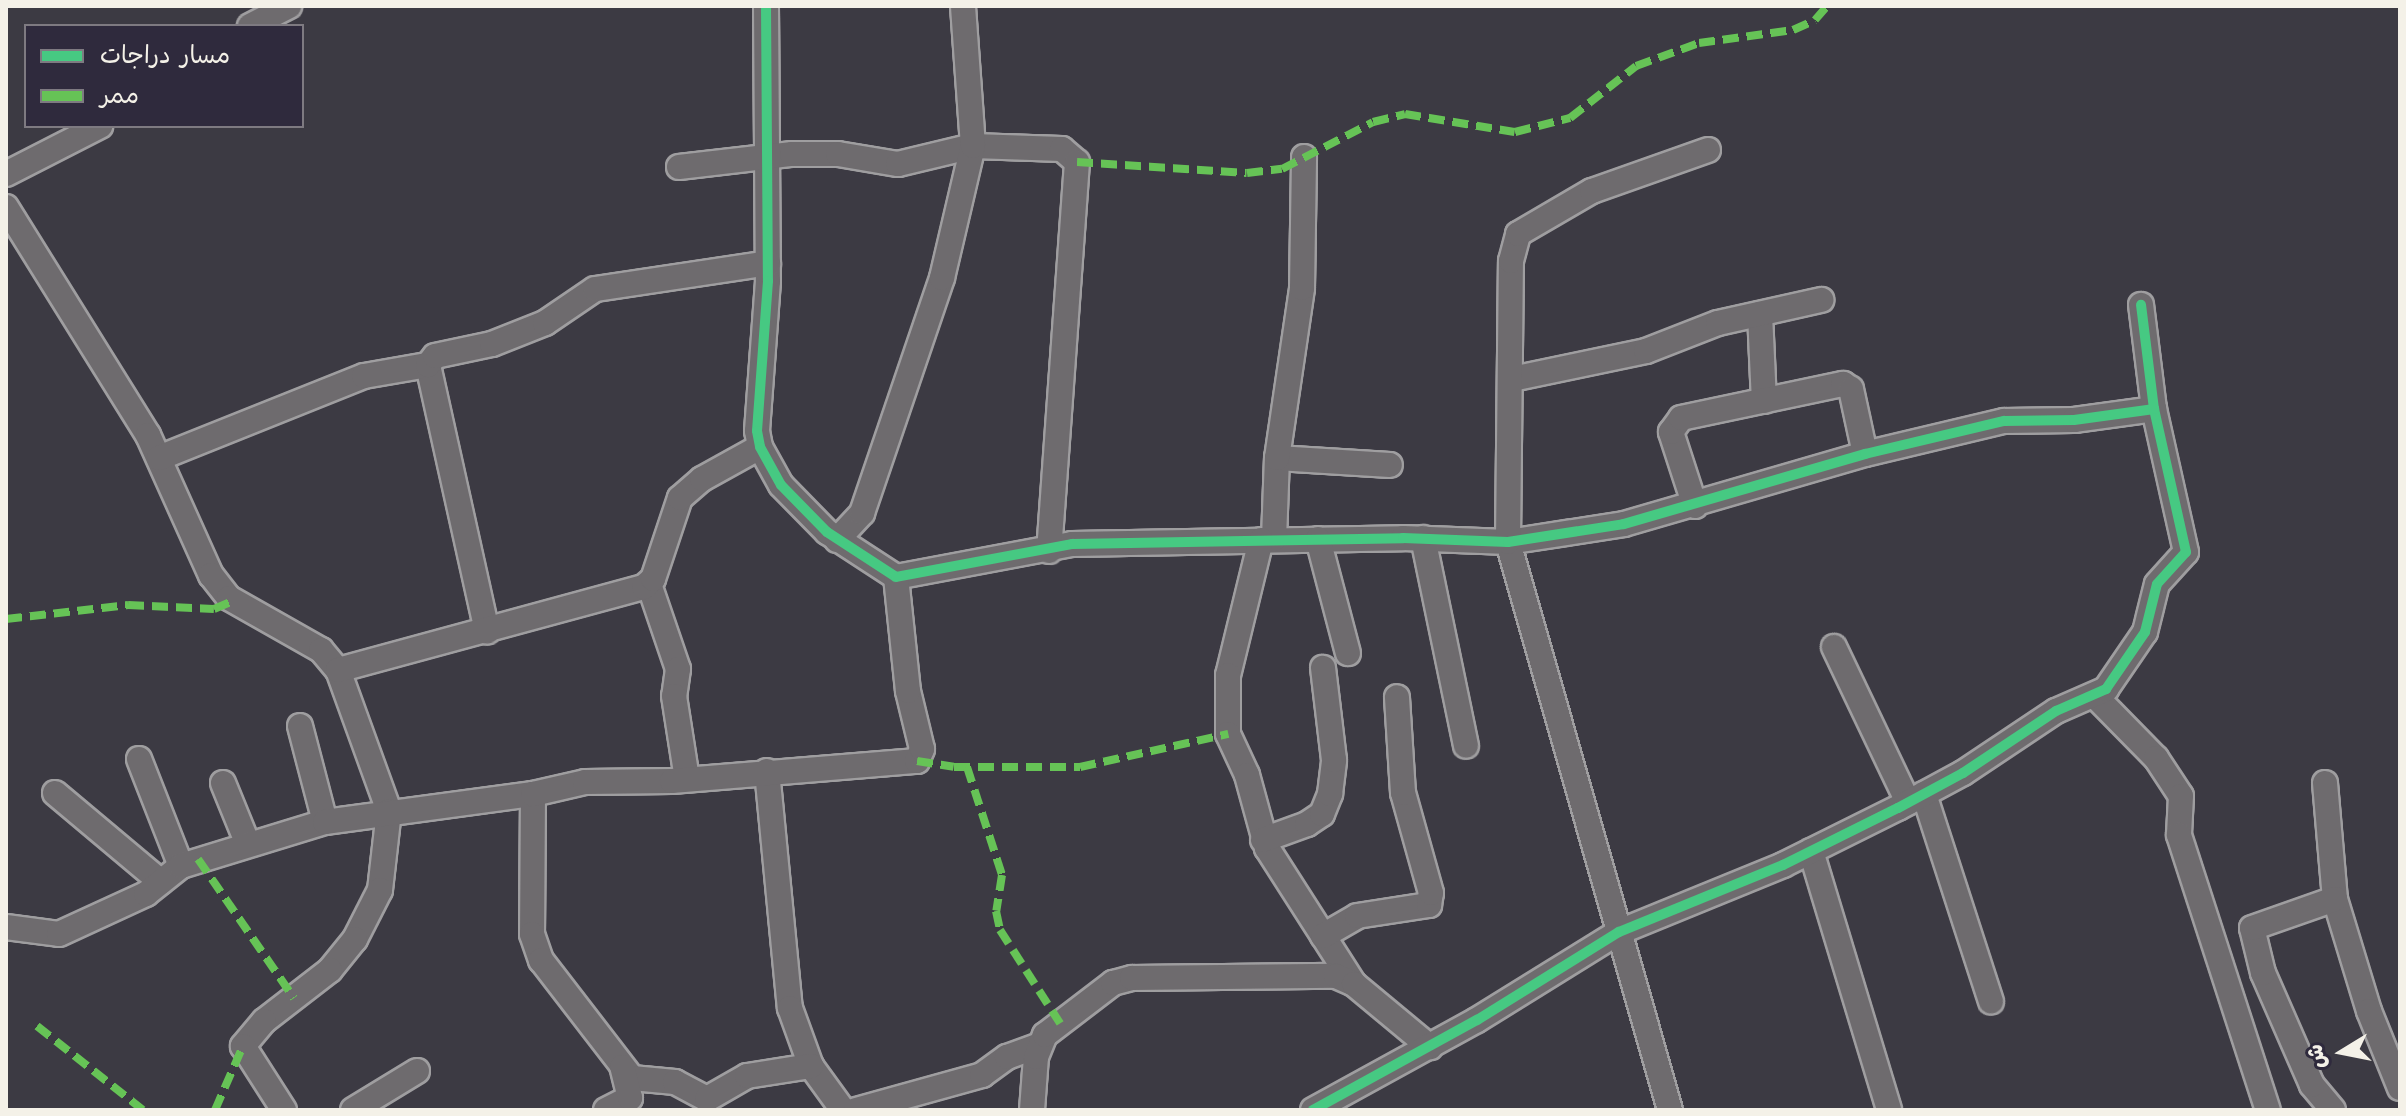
<!DOCTYPE html>
<meta charset="utf-8">
<style>
body{margin:0}
#map{position:relative;width:2406px;height:1116px;overflow:hidden;background:#3c3a43;font-family:Kalam,"Playpen Sans Arabic",sans-serif}
div>[style]{position:absolute}
.roads{filter:drop-shadow(2px 0 #9f9ea0) drop-shadow(-2px 0 #9f9ea0) drop-shadow(0 2px #9f9ea0) drop-shadow(0 -2px #9f9ea0)}
.minor>*{height:24px;margin:-12px;padding:0 12px;transform-origin:12px;border-radius:12px;background:#6e6b6e}
.quiet>*{height:8px;margin-top:-4px;transform-origin:0;background:repeating-linear-gradient(90deg,#66c356 0 16px,transparent 0 24px)}
.cycleway>*{height:10px;margin:-5px;padding:0 5px;transform-origin:5px;border-radius:5px;background:#46c982}
span{translate:-50% -50%;white-space:nowrap;text-align:center;line-height:1.15;-webkit-text-stroke:6px #2f2a3d;paint-order:stroke}
.frame{position:absolute;inset:0;border:8px solid #f4f1e8;pointer-events:none}
.legend{position:absolute;left:24px;top:24px;width:280px;height:104px;box-sizing:border-box;background:#2f2a3d;border:2px solid #7e7a81;margin:0;padding:10px 14px;list-style:none;font-size:24px;color:#f4f1e8}
.legend li{display:flex;align-items:center;gap:16px;height:40px}
.legend b{width:40px;border:2px solid #7e7a81}
.north{position:absolute;left:2302px;top:1012px;width:80px;height:80px;-webkit-text-stroke:6px #2f2a3d;paint-order:stroke;rotate:260deg;font-size:22px;font-weight:700;line-height:32px;text-align:center;color:#f4f1e8}
.north::after{content:'';display:block;margin:auto;width:28px;height:36px;background:#f4f1e8;clip-path:polygon(50% 0,100% 100%,50% 72%,0 100%)}
</style>
<div id="map">
<div class="roads">
<div class="minor">
<div style="left:766px;top:6px;width:275px;rotate:89.6deg"></div>
<div style="left:768px;top:281px;width:150px;rotate:94.2deg"></div>
<div style="left:757px;top:431px;width:16px;rotate:79deg"></div>
<div style="left:760px;top:447px;width:43px;rotate:61.1deg"></div>
<div style="left:781px;top:485px;width:66px;rotate:45.6deg"></div>
<div style="left:827px;top:532px;width:82px;rotate:33.1deg"></div>
<div style="left:896px;top:577px;width:179px;rotate:-10.6deg"></div>
<div style="left:1072px;top:544px;width:331px;rotate:-1deg"></div>
<div style="left:1403px;top:538px;width:105px;rotate:2.2deg"></div>
<div style="left:1508px;top:542px;width:117px;rotate:-8.8deg"></div>
<div style="left:1624px;top:524px;width:251px;rotate:-16.2deg"></div>
<div style="left:1865px;top:454px;width:143px;rotate:-13.4deg"></div>
<div style="left:2004px;top:421px;width:70px;rotate:-0.8deg"></div>
<div style="left:2074px;top:420px;width:81px;rotate:-7.8deg"></div>
<div style="left:250px;top:26px;width:44px;rotate:-27.1deg"></div>
<div style="left:679px;top:167px;width:114px;rotate:-6.6deg"></div>
<div style="left:792px;top:154px;width:46px"></div>
<div style="left:838px;top:154px;width:61px;rotate:9.5deg"></div>
<div style="left:898px;top:164px;width:77px;rotate:-13.5deg"></div>
<div style="left:973px;top:146px;width:89px;rotate:1.9deg"></div>
<div style="left:1062px;top:149px;width:20px;rotate:41deg"></div>
<div style="left:1077px;top:162px;width:390px;rotate:94.1deg"></div>
<div style="left:6px;top:174px;width:106px;rotate:-27.1deg"></div>
<div style="left:6px;top:207px;width:269px;rotate:58.1deg"></div>
<div style="left:148px;top:435px;width:154px;rotate:65.8deg"></div>
<div style="left:211px;top:575px;width:29px;rotate:52deg"></div>
<div style="left:229px;top:598px;width:106px;rotate:29.5deg"></div>
<div style="left:321px;top:650px;width:26px;rotate:50deg"></div>
<div style="left:338px;top:670px;width:150px;rotate:70.1deg"></div>
<div style="left:389px;top:811px;width:80px;rotate:96.5deg"></div>
<div style="left:380px;top:890px;width:55px;rotate:117deg"></div>
<div style="left:355px;top:939px;width:40px;rotate:129deg"></div>
<div style="left:330px;top:970px;width:83px;rotate:142.3deg"></div>
<div style="left:264px;top:1021px;width:33px;rotate:130deg"></div>
<div style="left:243px;top:1046px;width:76px;rotate:57.4deg"></div>
<div style="left:1760px;top:314px;width:87px;rotate:87.4deg"></div>
<div style="left:428px;top:365px;width:273px;rotate:77.5deg"></div>
<div style="left:1512px;top:379px;width:137px;rotate:-11.8deg"></div>
<div style="left:1646px;top:351px;width:77px;rotate:-21.3deg"></div>
<div style="left:1718px;top:323px;width:106px;rotate:-12.6deg"></div>
<div style="left:159px;top:458px;width:221px;rotate:-21.8deg"></div>
<div style="left:364px;top:376px;width:65px;rotate:-9.8deg"></div>
<div style="left:428px;top:365px;width:11px;rotate:-52deg"></div>
<div style="left:435px;top:356px;width:58px;rotate:-11.9deg"></div>
<div style="left:492px;top:344px;width:57px;rotate:-21.6deg"></div>
<div style="left:545px;top:323px;width:60px;rotate:-34.2deg"></div>
<div style="left:595px;top:289px;width:175px;rotate:-8.5deg"></div>
<div style="left:1277px;top:458px;width:113px;rotate:3.5deg"></div>
<div style="left:1695px;top:506px;width:78px;rotate:-108deg"></div>
<div style="left:1671px;top:432px;width:17px;rotate:-54deg"></div>
<div style="left:1681px;top:418px;width:166px;rotate:-11.9deg"></div>
<div style="left:1843px;top:384px;width:9px;rotate:32deg"></div>
<div style="left:1851px;top:389px;width:66px;rotate:77.8deg"></div>
<div style="left:1423px;top:538px;width:212px;rotate:78.3deg"></div>
<div style="left:1274px;top:539px;width:81px;rotate:-87.9deg"></div>
<div style="left:1277px;top:458px;width:172px;rotate:-81.6deg"></div>
<div style="left:1302px;top:288px;width:131px;rotate:-89.1deg"></div>
<div style="left:1318px;top:539px;width:118px;rotate:75.3deg"></div>
<div style="left:837px;top:540px;width:37px;rotate:-47deg"></div>
<div style="left:862px;top:513px;width:248px;rotate:-71.2deg"></div>
<div style="left:942px;top:278px;width:136px;rotate:-76.8deg"></div>
<div style="left:973px;top:146px;width:140px;rotate:-94.1deg"></div>
<div style="left:1261px;top:540px;width:139px;rotate:103.7deg"></div>
<div style="left:1228px;top:675px;width:59px;rotate:90deg"></div>
<div style="left:1228px;top:734px;width:45px;rotate:65.1deg"></div>
<div style="left:1247px;top:775px;width:76px;rotate:74.7deg"></div>
<div style="left:1267px;top:848px;width:161px;rotate:57.4deg"></div>
<div style="left:649px;top:584px;width:90px;rotate:71.2deg"></div>
<div style="left:678px;top:669px;width:27px;rotate:98deg"></div>
<div style="left:674px;top:696px;width:84px;rotate:81.1deg"></div>
<div style="left:1834px;top:647px;width:172px;rotate:64.5deg"></div>
<div style="left:338px;top:670px;width:317px;rotate:-15.2deg"></div>
<div style="left:644px;top:587px;width:12px;rotate:-42deg"></div>
<div style="left:653px;top:579px;width:85px;rotate:-71.6deg"></div>
<div style="left:680px;top:498px;width:29px;rotate:-41deg"></div>
<div style="left:702px;top:479px;width:66px;rotate:-28.9deg"></div>
<div style="left:2095px;top:696px;width:87px;rotate:45.5deg"></div>
<div style="left:2156px;top:758px;width:45px;rotate:56.7deg"></div>
<div style="left:2181px;top:796px;width:39px;rotate:93deg"></div>
<div style="left:2179px;top:835px;width:289px;rotate:72.1deg"></div>
<div style="left:300px;top:726px;width:99px;rotate:75.4deg"></div>
<div style="left:139px;top:759px;width:115px;rotate:68.6deg"></div>
<div style="left:767px;top:771px;width:238px;rotate:84.5deg"></div>
<div style="left:790px;top:1008px;width:62px;rotate:70.1deg"></div>
<div style="left:811px;top:1066px;width:54px;rotate:54deg"></div>
<div style="left:223px;top:783px;width:64px;rotate:67.9deg"></div>
<div style="left:2325px;top:783px;width:116px;rotate:85.1deg"></div>
<div style="left:2335px;top:899px;width:117px;rotate:73.1deg"></div>
<div style="left:2369px;top:1011px;width:83px;rotate:68.1deg"></div>
<div style="left:55px;top:793px;width:138px;rotate:40deg"></div>
<div style="left:533px;top:794px;width:140px;rotate:90.4deg"></div>
<div style="left:532px;top:934px;width:28px;rotate:71deg"></div>
<div style="left:541px;top:960px;width:149px;rotate:52.4deg"></div>
<div style="left:632px;top:1078px;width:43px;rotate:5.3deg"></div>
<div style="left:675px;top:1082px;width:36px;rotate:28deg"></div>
<div style="left:707px;top:1099px;width:46px;rotate:-29.9deg"></div>
<div style="left:747px;top:1076px;width:65px;rotate:-8.9deg"></div>
<div style="left:1924px;top:794px;width:218px;rotate:72.1deg"></div>
<div style="left:1263px;top:840px;width:47px;rotate:-20deg"></div>
<div style="left:1307px;top:824px;width:18px;rotate:-34deg"></div>
<div style="left:1322px;top:814px;width:22px;rotate:-68deg"></div>
<div style="left:1330px;top:794px;width:34px;rotate:-83deg"></div>
<div style="left:1334px;top:760px;width:93px;rotate:-96.8deg"></div>
<div style="left:1811px;top:851px;width:270px;rotate:73.2deg"></div>
<div style="left:6px;top:927px;width:53px;rotate:7.5deg"></div>
<div style="left:59px;top:934px;width:96px;rotate:-24.7deg"></div>
<div style="left:146px;top:894px;width:45px;rotate:-38.7deg"></div>
<div style="left:181px;top:866px;width:151px;rotate:-17deg"></div>
<div style="left:325px;top:822px;width:210px;rotate:-7.7deg"></div>
<div style="left:533px;top:794px;width:53px;rotate:-13deg"></div>
<div style="left:585px;top:782px;width:87px;rotate:-0.7deg"></div>
<div style="left:672px;top:781px;width:246px;rotate:-4.7deg"></div>
<div style="left:917px;top:761px;width:13px;rotate:-67deg"></div>
<div style="left:922px;top:749px;width:60px;rotate:-103.6deg"></div>
<div style="left:908px;top:691px;width:115px;rotate:-96deg"></div>
<div style="left:1323px;top:936px;width:39px;rotate:-30deg"></div>
<div style="left:1357px;top:916px;width:73px;rotate:-8.7deg"></div>
<div style="left:1429px;top:905px;width:12px;rotate:-81deg"></div>
<div style="left:1431px;top:893px;width:104px;rotate:-105.6deg"></div>
<div style="left:1403px;top:793px;width:96px;rotate:-93.6deg"></div>
<div style="left:353px;top:1110px;width:75px;rotate:-31.4deg"></div>
<div style="left:606px;top:1110px;width:27px;rotate:-27deg"></div>
<div style="left:630px;top:1098px;width:32px;rotate:-104deg"></div>
<div style="left:856px;top:1110px;width:131px;rotate:-15.5deg"></div>
<div style="left:982px;top:1075px;width:31px;rotate:-36deg"></div>
<div style="left:1007px;top:1057px;width:35px;rotate:-20deg"></div>
<div style="left:1032px;top:1110px;width:53px;rotate:-85.7deg"></div>
<div style="left:1036px;top:1057px;width:24px;rotate:-68deg"></div>
<div style="left:1045px;top:1035px;width:86px;rotate:-37.4deg"></div>
<div style="left:1113px;top:983px;width:20px;rotate:-15deg"></div>
<div style="left:1132px;top:978px;width:204px;rotate:-0.6deg"></div>
<div style="left:1336px;top:976px;width:20px;rotate:24deg"></div>
<div style="left:1354px;top:984px;width:99px;rotate:39.7deg"></div>
<div style="left:1313px;top:1110px;width:187px;rotate:-28.8deg"></div>
<div style="left:1477px;top:1020px;width:167px;rotate:-31.8deg"></div>
<div style="left:1619px;top:932px;width:177px;rotate:-22.2deg"></div>
<div style="left:1783px;top:865px;width:128px;rotate:-26.4deg"></div>
<div style="left:1898px;top:808px;width:74px;rotate:-28.3deg"></div>
<div style="left:1963px;top:773px;width:112px;rotate:-33.7deg"></div>
<div style="left:2056px;top:711px;width:55px;rotate:-23.7deg"></div>
<div style="left:2106px;top:689px;width:69px;rotate:-55.6deg"></div>
<div style="left:2145px;top:632px;width:49px;rotate:-76deg"></div>
<div style="left:2157px;top:584px;width:43px;rotate:-47.8deg"></div>
<div style="left:2186px;top:552px;width:147px;rotate:-102.6deg"></div>
<div style="left:2154px;top:409px;width:105px;rotate:-97.1deg"></div>
<div style="left:1670px;top:1110px;width:591px;rotate:-105.92deg"></div>
<div style="left:1508px;top:542px;width:281px;rotate:-89.4deg"></div>
<div style="left:1511px;top:261px;width:28px;rotate:-75deg"></div>
<div style="left:1518px;top:234px;width:86px;rotate:-30.2deg"></div>
<div style="left:1592px;top:191px;width:123px;rotate:-19.5deg"></div>
<div style="left:2333px;top:1110px;width:33px;rotate:-130deg"></div>
<div style="left:2312px;top:1085px;width:122px;rotate:-113.6deg"></div>
<div style="left:2263px;top:973px;width:46px;rotate:-103.7deg"></div>
<div style="left:2252px;top:928px;width:88px;rotate:-19.3deg"></div>
</div>
</div>
<div class="quiet">
<div style="left:1077px;top:162px;width:170px;rotate:3.7deg"></div>
<div style="left:1247px;top:173px;width:35px;rotate:-7deg"></div>
<div style="left:1282px;top:169px;width:102px;rotate:-27.3deg"></div>
<div style="left:1373px;top:122px;width:33px;rotate:-14deg"></div>
<div style="left:1405px;top:114px;width:111px;rotate:9.3deg"></div>
<div style="left:1515px;top:132px;width:57px;rotate:-14.3deg"></div>
<div style="left:1570px;top:118px;width:84px;rotate:-38.2deg"></div>
<div style="left:1636px;top:66px;width:67px;rotate:-20.1deg"></div>
<div style="left:1699px;top:43px;width:95px;rotate:-7.9deg"></div>
<div style="left:1793px;top:30px;width:24px;rotate:-24deg"></div>
<div style="left:1815px;top:20px;width:18px;rotate:-49deg"></div>
<div style="left:6px;top:619px;width:123px;rotate:-6.5deg"></div>
<div style="left:128px;top:605px;width:86px;rotate:2.7deg"></div>
<div style="left:214px;top:609px;width:21px;rotate:-23deg"></div>
<div style="left:917px;top:761px;width:37px;rotate:9deg"></div>
<div style="left:954px;top:767px;width:126px"></div>
<div style="left:1080px;top:767px;width:152px;rotate:-12.6deg"></div>
<div style="left:967px;top:767px;width:114px;rotate:72deg"></div>
<div style="left:1002px;top:875px;width:36px;rotate:99deg"></div>
<div style="left:996px;top:911px;width:19px;rotate:78deg"></div>
<div style="left:1000px;top:930px;width:111px;rotate:57.2deg"></div>
<div style="left:198px;top:859px;width:169px;rotate:55.4deg"></div>
<div style="left:37px;top:1026px;width:135px;rotate:38.4deg"></div>
<div style="left:215px;top:1110px;width:70px;rotate:-66.4deg"></div>
</div>
<div class="cycleway">
<div style="left:766px;top:6px;width:275px;rotate:89.6deg"></div>
<div style="left:768px;top:281px;width:150px;rotate:94.2deg"></div>
<div style="left:757px;top:431px;width:16px;rotate:79deg"></div>
<div style="left:760px;top:447px;width:43px;rotate:61.1deg"></div>
<div style="left:781px;top:485px;width:66px;rotate:45.6deg"></div>
<div style="left:827px;top:532px;width:82px;rotate:33.1deg"></div>
<div style="left:896px;top:577px;width:179px;rotate:-10.6deg"></div>
<div style="left:1072px;top:544px;width:331px;rotate:-1deg"></div>
<div style="left:1403px;top:538px;width:105px;rotate:2.2deg"></div>
<div style="left:1508px;top:542px;width:117px;rotate:-8.8deg"></div>
<div style="left:1624px;top:524px;width:251px;rotate:-16.2deg"></div>
<div style="left:1865px;top:454px;width:143px;rotate:-13.4deg"></div>
<div style="left:2004px;top:421px;width:70px;rotate:-0.8deg"></div>
<div style="left:2074px;top:420px;width:81px;rotate:-7.8deg"></div>
<div style="left:1313px;top:1110px;width:187px;rotate:-28.8deg"></div>
<div style="left:1477px;top:1020px;width:167px;rotate:-31.8deg"></div>
<div style="left:1619px;top:932px;width:177px;rotate:-22.2deg"></div>
<div style="left:1783px;top:865px;width:128px;rotate:-26.4deg"></div>
<div style="left:1898px;top:808px;width:74px;rotate:-28.3deg"></div>
<div style="left:1963px;top:773px;width:112px;rotate:-33.7deg"></div>
<div style="left:2056px;top:711px;width:55px;rotate:-23.7deg"></div>
<div style="left:2106px;top:689px;width:69px;rotate:-55.6deg"></div>
<div style="left:2145px;top:632px;width:49px;rotate:-76deg"></div>
<div style="left:2157px;top:584px;width:43px;rotate:-47.8deg"></div>
<div style="left:2186px;top:552px;width:147px;rotate:-102.6deg"></div>
<div style="left:2154px;top:409px;width:105px;rotate:-97.1deg"></div>
</div>
<div class="frame"></div>
<ul class="legend">
<li><b style="height:10px;background:#46c982"></b>مسار دراجات</li>
<li><b style="height:10px;background:#66c356"></b>ممر</li>
</ul>
<div class="north">ش</div>
</div>
